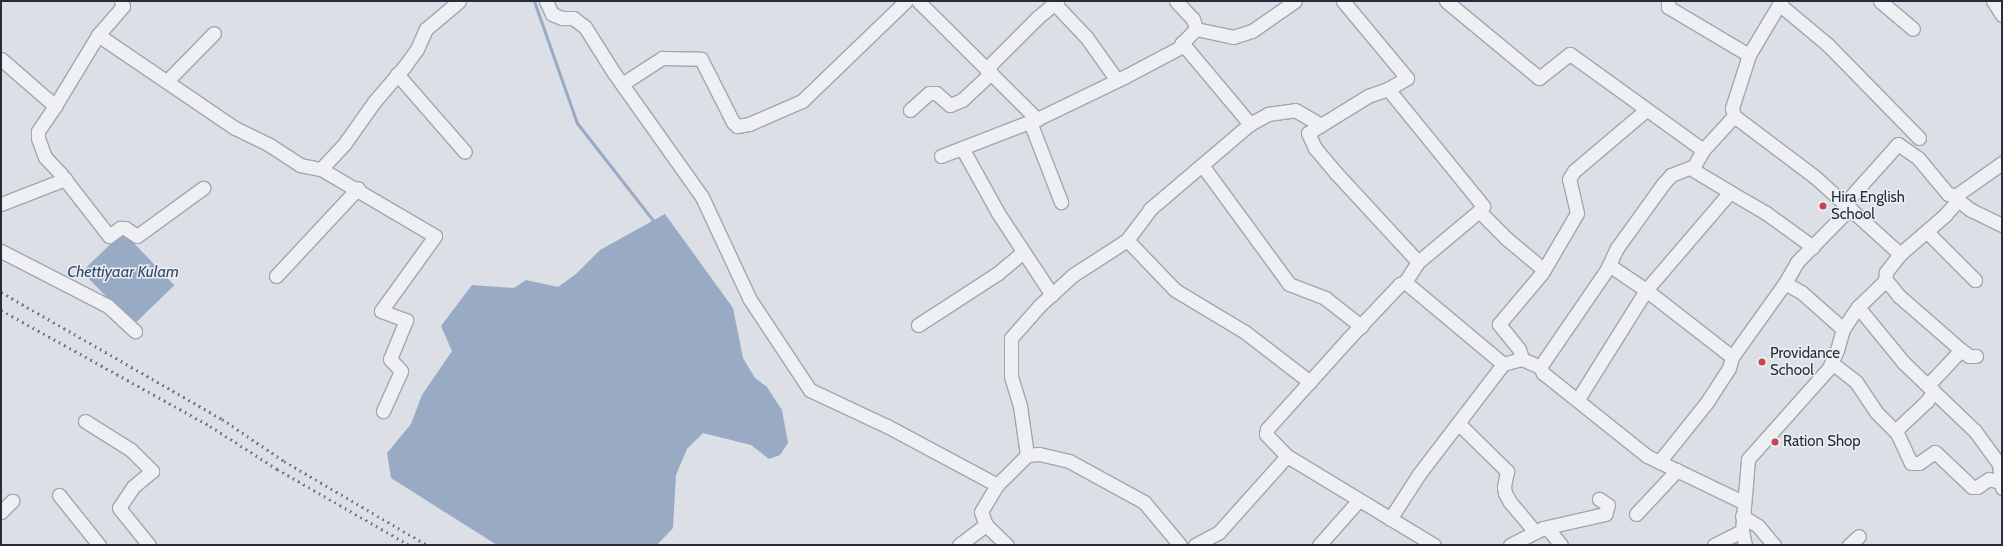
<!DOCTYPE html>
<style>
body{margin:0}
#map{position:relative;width:2003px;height:546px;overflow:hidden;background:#dcdfe5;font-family:Cabin,sans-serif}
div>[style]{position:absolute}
.water>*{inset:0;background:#98aac4;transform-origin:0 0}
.stream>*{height:3px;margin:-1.5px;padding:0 1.5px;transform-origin:1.5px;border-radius:1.5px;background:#98aac4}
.roads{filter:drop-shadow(1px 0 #a2a6af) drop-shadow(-1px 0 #a2a6af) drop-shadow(0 1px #a2a6af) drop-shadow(0 -1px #a2a6af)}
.minor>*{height:13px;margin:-6.5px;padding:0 6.5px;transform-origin:6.5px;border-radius:6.5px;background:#eef0f4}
.rail>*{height:3px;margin-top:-1.5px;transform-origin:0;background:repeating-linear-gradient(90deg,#777d8e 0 2px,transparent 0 6px)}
.dots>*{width:11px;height:11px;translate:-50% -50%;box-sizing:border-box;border:2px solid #ebeef3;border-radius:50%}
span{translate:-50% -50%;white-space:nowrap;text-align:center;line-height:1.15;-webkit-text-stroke:3px #ebeef3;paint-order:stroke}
.poi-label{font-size:15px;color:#272c3b}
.left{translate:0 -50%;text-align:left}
.water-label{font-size:16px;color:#33486c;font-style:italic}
.frame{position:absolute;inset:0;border:2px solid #272c3b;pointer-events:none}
</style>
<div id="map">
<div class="water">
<div style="clip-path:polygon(665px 214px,733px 308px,743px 358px,755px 378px,767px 387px,782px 410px,788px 443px,780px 455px,769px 459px,751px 445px,703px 433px,687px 449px,676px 475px,673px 528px,657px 545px,497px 545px,391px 478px,387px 453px,411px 424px,422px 395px,452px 351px,441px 326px,472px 285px,514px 288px,526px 280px,558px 287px,576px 274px,600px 250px)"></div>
<div style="left:123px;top:232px;width:74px;height:57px;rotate:46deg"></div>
</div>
<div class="stream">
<div style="left:534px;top:1px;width:129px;rotate:70.6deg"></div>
<div style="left:577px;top:123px;width:128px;rotate:52deg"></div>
</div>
<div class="roads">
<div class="minor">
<div style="left:546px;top:1px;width:14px;rotate:65deg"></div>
<div style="left:552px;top:14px;width:11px;rotate:22deg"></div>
<div style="left:562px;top:18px;width:11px"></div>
<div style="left:573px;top:18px;width:15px;rotate:37deg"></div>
<div style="left:585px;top:27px;width:54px;rotate:57.8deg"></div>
<div style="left:614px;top:73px;width:152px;rotate:54.6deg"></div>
<div style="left:702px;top:197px;width:111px;rotate:65deg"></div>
<div style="left:749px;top:298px;width:110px;rotate:56.5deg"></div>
<div style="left:810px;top:390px;width:85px;rotate:25.1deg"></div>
<div style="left:887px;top:426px;width:125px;rotate:28.2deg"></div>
<div style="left:997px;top:485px;width:42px;rotate:-45deg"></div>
<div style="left:1027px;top:455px;width:12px;rotate:-5deg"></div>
<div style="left:1039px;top:454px;width:31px;rotate:13deg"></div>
<div style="left:1069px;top:461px;width:85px;rotate:28.7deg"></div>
<div style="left:1144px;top:502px;width:56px;rotate:50.1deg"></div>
<div style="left:918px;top:1px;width:168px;rotate:44.8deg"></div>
<div style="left:1037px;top:119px;width:97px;rotate:-25.8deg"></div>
<div style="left:1124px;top:77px;width:62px;rotate:-27.8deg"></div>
<div style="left:1179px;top:48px;width:6px;rotate:-59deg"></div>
<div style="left:1052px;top:1px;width:51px;rotate:46.6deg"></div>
<div style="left:1087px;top:38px;width:50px;rotate:54.7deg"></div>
<div style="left:1176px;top:1px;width:25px;rotate:47deg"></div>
<div style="left:1193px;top:19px;width:10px;rotate:73deg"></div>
<div style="left:1343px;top:1px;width:100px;rotate:50.3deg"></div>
<div style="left:1407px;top:78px;width:22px;rotate:150deg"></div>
<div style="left:1388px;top:89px;width:21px;rotate:161deg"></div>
<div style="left:1368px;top:96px;width:70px;rotate:148.3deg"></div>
<div style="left:1308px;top:133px;width:17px;rotate:65deg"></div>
<div style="left:1315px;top:148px;width:33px;rotate:50deg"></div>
<div style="left:1336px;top:173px;width:121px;rotate:47.3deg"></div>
<div style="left:1446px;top:1px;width:121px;rotate:39.6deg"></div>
<div style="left:1539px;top:78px;width:39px;rotate:-38deg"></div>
<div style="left:1570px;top:54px;width:164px;rotate:35.8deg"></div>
<div style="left:1703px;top:150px;width:18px;rotate:119deg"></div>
<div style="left:1694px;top:166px;width:5px;rotate:79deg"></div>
<div style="left:1695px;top:171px;width:41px;rotate:31deg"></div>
<div style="left:1730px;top:192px;width:129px;rotate:130.6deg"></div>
<div style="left:1646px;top:290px;width:45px;rotate:-146deg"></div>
<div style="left:1668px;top:1px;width:6px;rotate:90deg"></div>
<div style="left:1668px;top:7px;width:94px;rotate:30.7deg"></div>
<div style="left:1781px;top:1px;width:63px;rotate:120.7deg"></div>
<div style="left:1749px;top:55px;width:56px;rotate:107.8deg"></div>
<div style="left:1732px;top:108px;width:8px;rotate:76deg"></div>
<div style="left:1734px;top:116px;width:101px;rotate:37deg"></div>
<div style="left:1815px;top:177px;width:115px;rotate:42.2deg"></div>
<div style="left:1880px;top:1px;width:43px;rotate:40.3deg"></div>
<div style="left:1993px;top:1px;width:17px;rotate:57deg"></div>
<div style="left:1779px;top:4px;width:64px;rotate:39.9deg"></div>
<div style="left:1828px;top:45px;width:130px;rotate:45.6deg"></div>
<div style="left:1196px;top:29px;width:38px;rotate:12deg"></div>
<div style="left:1233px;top:37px;width:20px;rotate:-18deg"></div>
<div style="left:1252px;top:31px;width:52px;rotate:-34.9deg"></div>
<div style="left:98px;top:35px;width:38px;rotate:-49deg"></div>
<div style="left:123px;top:6px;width:5px;rotate:-112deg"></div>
<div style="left:1px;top:59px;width:72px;rotate:41deg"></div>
<div style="left:55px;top:106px;width:83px;rotate:-58.8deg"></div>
<div style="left:98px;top:35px;width:166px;rotate:34.2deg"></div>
<div style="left:235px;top:128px;width:37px;rotate:26deg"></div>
<div style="left:268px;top:144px;width:38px;rotate:33deg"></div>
<div style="left:300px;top:165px;width:21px;rotate:11deg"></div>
<div style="left:321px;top:169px;width:35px;rotate:-47deg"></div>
<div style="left:345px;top:143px;width:50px;rotate:-54.7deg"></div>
<div style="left:374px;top:102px;width:46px;rotate:-49.4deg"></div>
<div style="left:404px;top:67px;width:22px;rotate:-54deg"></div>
<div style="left:417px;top:49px;width:22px;rotate:-66deg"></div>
<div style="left:426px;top:29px;width:43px;rotate:-40.3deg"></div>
<div style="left:986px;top:69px;width:72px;rotate:-45deg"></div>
<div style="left:1037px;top:18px;width:26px;rotate:-40deg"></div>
<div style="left:397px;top:74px;width:103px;rotate:48.9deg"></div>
<div style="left:167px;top:81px;width:67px;rotate:-45.6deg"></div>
<div style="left:622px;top:84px;width:48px;rotate:-33deg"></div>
<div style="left:662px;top:58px;width:39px;rotate:1deg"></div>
<div style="left:701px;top:59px;width:71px;rotate:63.1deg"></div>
<div style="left:733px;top:122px;width:6px;rotate:45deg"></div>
<div style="left:737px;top:126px;width:12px;rotate:-9deg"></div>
<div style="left:749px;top:124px;width:58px;rotate:-23.5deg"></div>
<div style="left:802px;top:101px;width:144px;rotate:-43.9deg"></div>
<div style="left:1388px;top:89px;width:151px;rotate:50.9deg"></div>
<div style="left:1483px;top:206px;width:6px;rotate:129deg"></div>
<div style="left:1479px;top:211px;width:40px;rotate:45deg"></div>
<div style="left:1507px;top:239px;width:48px;rotate:40deg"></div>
<div style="left:55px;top:106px;width:30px;rotate:124deg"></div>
<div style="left:38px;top:131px;width:7px;rotate:90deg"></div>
<div style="left:38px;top:138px;width:20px;rotate:70deg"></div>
<div style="left:45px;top:157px;width:22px;rotate:47deg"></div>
<div style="left:60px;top:173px;width:80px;rotate:52.1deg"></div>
<div style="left:109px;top:236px;width:14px;rotate:-36deg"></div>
<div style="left:120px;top:228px;width:5px"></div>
<div style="left:125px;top:228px;width:14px;rotate:34deg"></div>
<div style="left:137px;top:236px;width:82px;rotate:-36deg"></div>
<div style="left:910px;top:110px;width:25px;rotate:-42deg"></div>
<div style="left:929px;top:93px;width:7px"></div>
<div style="left:936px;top:93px;width:18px;rotate:41deg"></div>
<div style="left:950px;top:105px;width:13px;rotate:-23deg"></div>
<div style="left:962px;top:100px;width:40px;rotate:-43deg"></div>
<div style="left:1030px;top:122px;width:86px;rotate:68.8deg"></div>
<div style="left:1250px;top:124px;width:21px;rotate:-29deg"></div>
<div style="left:1268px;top:114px;width:27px;rotate:-8deg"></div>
<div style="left:1295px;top:110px;width:30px;rotate:30deg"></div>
<div style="left:962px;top:148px;width:74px;rotate:61deg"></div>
<div style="left:998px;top:213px;width:98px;rotate:56.6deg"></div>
<div style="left:1703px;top:150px;width:46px;rotate:-47.6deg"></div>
<div style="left:941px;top:156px;width:103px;rotate:-21.1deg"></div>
<div style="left:1202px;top:165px;width:147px;rotate:53.8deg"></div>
<div style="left:1289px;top:284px;width:39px;rotate:21deg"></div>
<div style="left:1325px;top:298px;width:46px;rotate:37.9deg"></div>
<div style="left:321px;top:169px;width:132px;rotate:30.4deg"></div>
<div style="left:435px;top:236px;width:92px;rotate:125.8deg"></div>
<div style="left:381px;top:311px;width:27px;rotate:20deg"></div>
<div style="left:406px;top:320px;width:42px;rotate:112.3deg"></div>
<div style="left:390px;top:359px;width:16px;rotate:47deg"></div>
<div style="left:401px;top:371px;width:44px;rotate:114.2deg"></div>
<div style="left:1730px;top:192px;width:42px;rotate:30.3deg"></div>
<div style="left:1766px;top:213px;width:58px;rotate:35.9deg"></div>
<div style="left:1958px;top:200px;width:16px;rotate:38deg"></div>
<div style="left:1971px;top:210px;width:34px;rotate:26deg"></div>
<div style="left:1845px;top:203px;width:79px;rotate:-48.1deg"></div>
<div style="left:1898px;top:144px;width:24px;rotate:35deg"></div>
<div style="left:1918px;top:158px;width:47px;rotate:50.2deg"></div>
<div style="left:1948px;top:194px;width:10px;rotate:11deg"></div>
<div style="left:1px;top:204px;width:69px;rotate:-21.3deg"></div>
<div style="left:1927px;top:232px;width:68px;rotate:45deg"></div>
<div style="left:1127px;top:240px;width:69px;rotate:46.2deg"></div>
<div style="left:1175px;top:290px;width:82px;rotate:31deg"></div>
<div style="left:1245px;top:332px;width:82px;rotate:37.6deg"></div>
<div style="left:1px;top:251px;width:120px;rotate:27.2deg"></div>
<div style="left:108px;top:306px;width:37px;rotate:43deg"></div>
<div style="left:276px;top:276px;width:120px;rotate:-47deg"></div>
<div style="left:1886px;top:280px;width:21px;rotate:51deg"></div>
<div style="left:1899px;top:296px;width:82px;rotate:41.1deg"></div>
<div style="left:1961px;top:350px;width:10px;rotate:37deg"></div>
<div style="left:1969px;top:356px;width:7px"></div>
<div style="left:1405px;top:282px;width:128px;rotate:39.9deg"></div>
<div style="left:1858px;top:307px;width:71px;rotate:50.7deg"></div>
<div style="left:1903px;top:362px;width:100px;rotate:43.8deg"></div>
<div style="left:1975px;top:431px;width:41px;rotate:54deg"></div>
<div style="left:1999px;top:464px;width:24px;rotate:83deg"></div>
<div style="left:918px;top:325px;width:95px;rotate:-33deg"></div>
<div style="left:998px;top:273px;width:33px;rotate:-40deg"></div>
<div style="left:1843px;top:329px;width:27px;rotate:-56deg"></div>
<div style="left:1858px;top:307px;width:37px;rotate:-44deg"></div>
<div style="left:1885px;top:281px;width:9px;rotate:-84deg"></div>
<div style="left:1886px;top:272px;width:23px;rotate:-52deg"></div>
<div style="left:1900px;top:254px;width:60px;rotate:-40.9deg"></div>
<div style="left:1945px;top:215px;width:20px;rotate:-49deg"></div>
<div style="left:1958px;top:200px;width:6px;rotate:-90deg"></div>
<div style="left:1958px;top:194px;width:54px;rotate:-35.2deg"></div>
<div style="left:1522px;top:359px;width:10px;rotate:-107deg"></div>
<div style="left:1519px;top:349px;width:32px;rotate:-129deg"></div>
<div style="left:1499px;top:324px;width:67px;rotate:-49.9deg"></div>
<div style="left:1542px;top:273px;width:69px;rotate:-59.7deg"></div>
<div style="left:1577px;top:213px;width:35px;rotate:-103deg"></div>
<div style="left:1569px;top:179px;width:9px;rotate:-58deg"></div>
<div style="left:1574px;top:171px;width:94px;rotate:-40.3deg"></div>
<div style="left:1832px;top:363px;width:31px;rotate:38deg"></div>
<div style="left:1856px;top:382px;width:36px;rotate:56deg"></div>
<div style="left:1876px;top:412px;width:30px;rotate:45deg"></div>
<div style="left:1897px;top:433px;width:33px;rotate:65deg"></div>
<div style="left:1911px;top:463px;width:8px"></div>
<div style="left:1919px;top:463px;width:19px;rotate:-35deg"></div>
<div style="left:1935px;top:452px;width:51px;rotate:43.4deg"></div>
<div style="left:1972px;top:487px;width:5px"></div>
<div style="left:1977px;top:487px;width:14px;rotate:-34deg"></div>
<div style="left:1989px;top:479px;width:11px;rotate:15deg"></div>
<div style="left:1540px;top:367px;width:119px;rotate:-55.6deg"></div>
<div style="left:1607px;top:269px;width:23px;rotate:-65deg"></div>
<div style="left:1617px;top:248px;width:79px;rotate:-54.3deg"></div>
<div style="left:1663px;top:184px;width:12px;rotate:-48deg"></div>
<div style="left:1671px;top:175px;width:25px;rotate:-21deg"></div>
<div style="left:1928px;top:385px;width:48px;rotate:-46.7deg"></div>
<div style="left:1578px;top:399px;width:128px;rotate:-58deg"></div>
<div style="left:1646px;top:290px;width:109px;rotate:37.9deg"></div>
<div style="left:1732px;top:357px;width:91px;rotate:-54.4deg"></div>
<div style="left:85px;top:421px;width:54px;rotate:32.2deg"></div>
<div style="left:131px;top:450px;width:30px;rotate:45deg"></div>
<div style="left:152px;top:471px;width:25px;rotate:140deg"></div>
<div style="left:133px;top:487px;width:25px;rotate:124deg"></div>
<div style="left:119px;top:508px;width:48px;rotate:51deg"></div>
<div style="left:1458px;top:423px;width:69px;rotate:44.4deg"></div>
<div style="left:1507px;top:471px;width:16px;rotate:101deg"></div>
<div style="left:1504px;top:487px;width:6px;rotate:81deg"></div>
<div style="left:1505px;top:493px;width:10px;rotate:61deg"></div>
<div style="left:1510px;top:502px;width:39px;rotate:50deg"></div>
<div style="left:1895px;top:431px;width:44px;rotate:-43.2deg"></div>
<div style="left:1927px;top:401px;width:12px;rotate:-55deg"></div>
<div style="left:1027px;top:455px;width:49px;rotate:-98.1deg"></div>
<div style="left:1020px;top:406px;width:31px;rotate:-107deg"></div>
<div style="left:1011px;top:376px;width:38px;rotate:-90deg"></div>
<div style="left:1011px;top:338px;width:44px;rotate:-48.7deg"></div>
<div style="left:1040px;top:305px;width:45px;rotate:-42.3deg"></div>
<div style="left:1073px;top:275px;width:64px;rotate:-32.9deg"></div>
<div style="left:1127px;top:240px;width:39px;rotate:-53deg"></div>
<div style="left:1150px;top:209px;width:131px;rotate:-40.4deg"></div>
<div style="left:1250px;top:124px;width:106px;rotate:-130deg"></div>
<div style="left:1182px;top:43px;width:20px;rotate:-45deg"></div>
<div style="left:1659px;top:462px;width:77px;rotate:-51.3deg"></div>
<div style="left:1707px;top:402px;width:40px;rotate:-57.1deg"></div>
<div style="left:1729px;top:368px;width:11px;rotate:-75deg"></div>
<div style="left:997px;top:485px;width:31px;rotate:121deg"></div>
<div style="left:981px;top:512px;width:14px;rotate:69deg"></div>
<div style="left:986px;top:525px;width:29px;rotate:44deg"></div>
<div style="left:59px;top:495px;width:64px;rotate:51.3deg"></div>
<div style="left:1px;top:512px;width:16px;rotate:-45deg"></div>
<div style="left:1636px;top:514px;width:60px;rotate:-47deg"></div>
<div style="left:1742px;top:516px;width:19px;rotate:32deg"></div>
<div style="left:1758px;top:526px;width:25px;rotate:50deg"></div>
<div style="left:1390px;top:519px;width:54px;rotate:-57.2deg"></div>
<div style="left:1419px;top:474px;width:138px;rotate:-52.6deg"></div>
<div style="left:1503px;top:364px;width:20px;rotate:-15deg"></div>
<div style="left:1522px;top:359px;width:20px;rotate:24deg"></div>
<div style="left:1540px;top:367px;width:7px;rotate:63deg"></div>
<div style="left:1543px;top:373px;width:133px;rotate:38.6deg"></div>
<div style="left:1647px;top:456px;width:106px;rotate:25.6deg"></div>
<div style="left:1543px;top:528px;width:64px;rotate:-12.7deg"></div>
<div style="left:1605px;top:514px;width:9px;rotate:-72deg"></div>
<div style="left:1608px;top:505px;width:11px;rotate:-146deg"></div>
<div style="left:1742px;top:531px;width:14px;rotate:78deg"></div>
<div style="left:959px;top:545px;width:34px;rotate:-37deg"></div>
<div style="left:1195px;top:545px;width:27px;rotate:-28deg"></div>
<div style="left:1219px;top:532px;width:102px;rotate:-48.2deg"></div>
<div style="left:1319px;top:545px;width:60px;rotate:-48.4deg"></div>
<div style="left:1434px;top:545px;width:172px;rotate:-148.8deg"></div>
<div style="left:1287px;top:456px;width:30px;rotate:-134deg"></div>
<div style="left:1266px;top:434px;width:5px;rotate:-79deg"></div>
<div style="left:1267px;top:429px;width:121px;rotate:-48deg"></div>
<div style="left:1348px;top:339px;width:76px;rotate:-46.6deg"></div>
<div style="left:1400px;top:284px;width:5px;rotate:-22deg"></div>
<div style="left:1405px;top:282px;width:24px;rotate:-57deg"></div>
<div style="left:1418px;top:262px;width:80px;rotate:-39.9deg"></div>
<div style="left:1510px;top:545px;width:37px;rotate:-27deg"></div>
<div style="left:1543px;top:528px;width:8px;rotate:23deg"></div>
<div style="left:1550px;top:531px;width:18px;rotate:52deg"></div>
<div style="left:1714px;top:545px;width:31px;rotate:-27deg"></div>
<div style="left:1742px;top:531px;width:72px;rotate:-85.2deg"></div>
<div style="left:1748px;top:459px;width:122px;rotate:-48.3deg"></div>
<div style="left:1829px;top:368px;width:20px;rotate:-66deg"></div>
<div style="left:1837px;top:350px;width:22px;rotate:-74deg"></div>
<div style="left:1843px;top:329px;width:56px;rotate:-138.6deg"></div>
<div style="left:1801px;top:292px;width:18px;rotate:-151deg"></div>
<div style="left:1785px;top:283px;width:24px;rotate:-60deg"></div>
<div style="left:1797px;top:262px;width:76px;rotate:-45.5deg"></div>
<div style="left:1849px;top:545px;width:13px;rotate:-42deg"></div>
</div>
</div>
<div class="rail">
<div style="left:1px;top:292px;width:255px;rotate:29.9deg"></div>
<div style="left:222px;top:419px;width:75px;rotate:34.1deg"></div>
<div style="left:284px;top:461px;width:166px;rotate:30.4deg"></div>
<div style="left:1px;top:310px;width:239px;rotate:29deg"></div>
<div style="left:210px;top:426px;width:80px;rotate:32.7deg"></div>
<div style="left:277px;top:469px;width:152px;rotate:29.9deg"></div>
</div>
<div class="dots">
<div style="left:1823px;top:206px;background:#c6464e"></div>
<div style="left:1762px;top:362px;background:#c6464e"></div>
<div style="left:1775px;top:442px;background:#c6464e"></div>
</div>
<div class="poi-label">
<span class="left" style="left:1831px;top:206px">Hira English<br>School</span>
<span class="left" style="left:1770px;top:362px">Providance<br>School</span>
<span class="left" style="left:1783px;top:442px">Ration Shop</span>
</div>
<div class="water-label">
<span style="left:123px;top:272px">Chettiyaar Kulam</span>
</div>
<div class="frame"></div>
</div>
